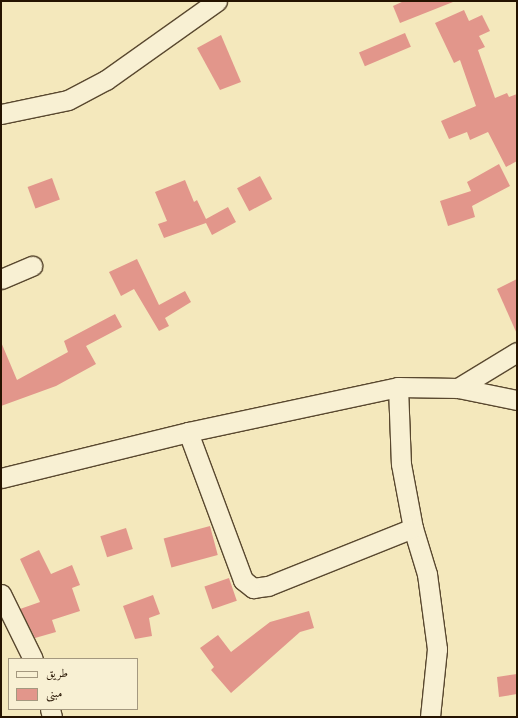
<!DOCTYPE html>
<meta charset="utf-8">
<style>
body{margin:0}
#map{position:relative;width:518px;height:718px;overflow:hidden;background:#f4e8bc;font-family:"Sorts Mill Goudy",Amiri,serif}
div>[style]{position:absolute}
.building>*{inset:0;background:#e2968b;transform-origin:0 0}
.roads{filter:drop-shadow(1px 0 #59482f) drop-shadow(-1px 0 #59482f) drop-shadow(0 1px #59482f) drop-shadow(0 -1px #59482f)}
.minor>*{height:19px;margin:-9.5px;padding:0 9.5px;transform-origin:9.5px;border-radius:9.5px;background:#f8f0d3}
span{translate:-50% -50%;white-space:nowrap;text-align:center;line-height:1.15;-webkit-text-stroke:3px #f8f0d3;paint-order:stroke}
.frame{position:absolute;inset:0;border:2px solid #251300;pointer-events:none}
.legend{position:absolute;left:8px;top:658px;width:130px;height:52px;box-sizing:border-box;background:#f8f0d3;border:1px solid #a4987f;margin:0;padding:5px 7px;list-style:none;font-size:12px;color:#251300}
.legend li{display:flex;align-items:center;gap:8px;height:20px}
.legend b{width:20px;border:1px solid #a4987f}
</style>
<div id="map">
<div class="building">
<div style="clip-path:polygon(404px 1px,453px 1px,453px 2px,400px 23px,393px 6px)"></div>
<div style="clip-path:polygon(464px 10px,469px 21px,482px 15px,490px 31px,479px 36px,485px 47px,478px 50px,495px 98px,507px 93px,509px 97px,517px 94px,517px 161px,506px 167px,488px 132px,470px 140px,467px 132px,449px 139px,441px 121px,476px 106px,460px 60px,454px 63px,435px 23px)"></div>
<div style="left:405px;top:33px;width:15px;height:50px;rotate:67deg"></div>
<div style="clip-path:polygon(221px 35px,241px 82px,220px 90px,197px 48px)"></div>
<div style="clip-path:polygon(499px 164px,510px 186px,472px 206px,475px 217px,448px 226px,440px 201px,471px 191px,467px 182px)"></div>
<div style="left:260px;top:176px;width:26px;height:26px;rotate:62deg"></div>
<div style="left:52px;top:178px;width:23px;height:26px;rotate:70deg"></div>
<div style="clip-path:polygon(185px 180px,194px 202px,197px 200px,206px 219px,228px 207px,236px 222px,212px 235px,206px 223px,164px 238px,158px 224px,167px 221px,155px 192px)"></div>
<div style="clip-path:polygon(137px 259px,159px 305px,185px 291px,191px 302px,165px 318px,169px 326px,159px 331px,134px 289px,121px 296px,109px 272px)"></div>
<div style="clip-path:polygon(517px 279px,517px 334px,497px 289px)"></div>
<div style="clip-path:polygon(115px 314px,122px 327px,86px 346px,96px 364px,56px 386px,1px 406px,1px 342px,17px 380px,68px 352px,64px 341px)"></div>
<div style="left:210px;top:526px;width:30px;height:48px;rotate:75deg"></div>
<div style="left:126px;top:528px;width:22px;height:27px;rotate:72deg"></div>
<div style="clip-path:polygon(39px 550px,51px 574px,72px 565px,80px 585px,72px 588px,80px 611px,52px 620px,56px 632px,35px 638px,20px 609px,40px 602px,20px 559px)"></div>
<div style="left:229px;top:578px;width:24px;height:26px;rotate:71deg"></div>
<div style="clip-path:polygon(153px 595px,160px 614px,149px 618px,152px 636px,135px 639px,123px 606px)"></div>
<div style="clip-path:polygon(309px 611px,314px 628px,300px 632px,231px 693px,211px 670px,214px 667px,200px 648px,218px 635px,231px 652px,270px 622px)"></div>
<div style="clip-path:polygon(517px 674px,517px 694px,499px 697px,497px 677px)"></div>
</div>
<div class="roads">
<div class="minor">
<div style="left:1px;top:114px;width:68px;rotate:-11.8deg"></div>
<div style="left:68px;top:100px;width:43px;rotate:-27.8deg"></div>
<div style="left:106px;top:80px;width:136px;rotate:-35.4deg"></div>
<div style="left:1px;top:279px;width:34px;rotate:-23deg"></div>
<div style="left:398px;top:387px;width:77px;rotate:87.8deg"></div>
<div style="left:401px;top:464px;width:65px;rotate:79.4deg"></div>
<div style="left:413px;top:528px;width:48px;rotate:73.1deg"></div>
<div style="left:427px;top:574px;width:76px;rotate:82.4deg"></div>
<div style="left:437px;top:649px;width:68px;rotate:95.9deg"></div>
<div style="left:458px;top:388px;width:69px;rotate:-31.4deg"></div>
<div style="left:188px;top:432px;width:158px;rotate:69.6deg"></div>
<div style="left:243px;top:580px;width:13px;rotate:39deg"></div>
<div style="left:253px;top:588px;width:15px;rotate:-8deg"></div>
<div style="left:268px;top:586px;width:156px;rotate:-21.8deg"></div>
<div style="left:1px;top:478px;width:193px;rotate:-13.8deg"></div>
<div style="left:188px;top:432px;width:215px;rotate:-12.1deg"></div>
<div style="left:398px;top:387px;width:60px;rotate:1deg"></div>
<div style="left:458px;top:388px;width:60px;rotate:11.5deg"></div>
<div style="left:1px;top:594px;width:72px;rotate:63.8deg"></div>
<div style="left:50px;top:709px;width:8px;rotate:76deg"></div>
</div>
</div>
<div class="frame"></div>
<ul class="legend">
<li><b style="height:5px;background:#f8f0d3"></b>طريق</li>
<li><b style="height:11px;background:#e2968b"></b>مبنى</li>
</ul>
</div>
